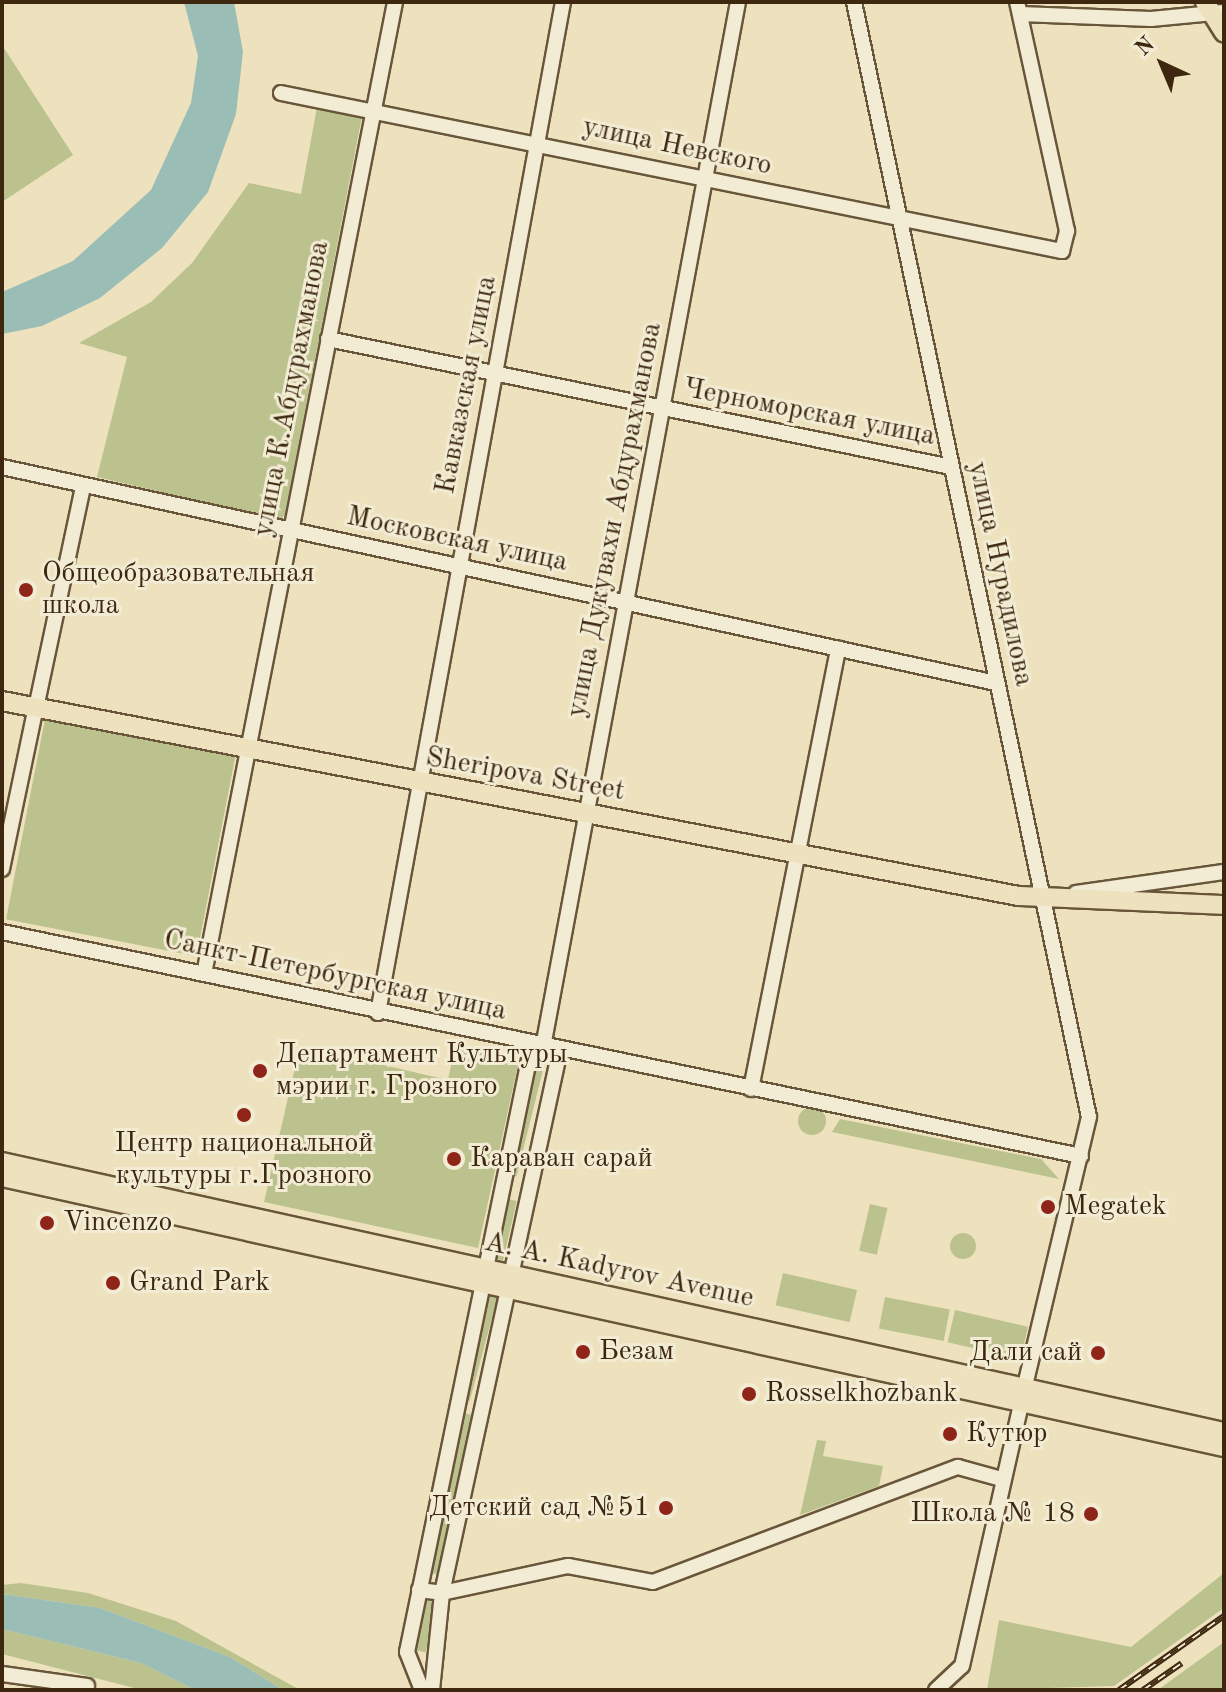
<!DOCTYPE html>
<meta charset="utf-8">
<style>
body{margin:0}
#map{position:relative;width:1226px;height:1692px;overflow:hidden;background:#ede2bd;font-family:"Old Standard TT",serif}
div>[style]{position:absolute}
.green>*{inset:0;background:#bcc28e;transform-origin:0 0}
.round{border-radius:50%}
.water>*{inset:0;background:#9abdb6}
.roads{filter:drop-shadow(2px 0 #69563a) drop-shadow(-2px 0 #69563a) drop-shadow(0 2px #69563a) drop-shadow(0 -2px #69563a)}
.minor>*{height:14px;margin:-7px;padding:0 7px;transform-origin:7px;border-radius:7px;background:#f3ecd4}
.major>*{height:18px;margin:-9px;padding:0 9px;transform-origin:9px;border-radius:9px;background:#ede2bd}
.rail>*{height:6px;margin-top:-3px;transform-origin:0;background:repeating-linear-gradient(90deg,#f3ecd4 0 9px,#3d270f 0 18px);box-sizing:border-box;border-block:2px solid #3d270f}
.dots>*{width:22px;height:22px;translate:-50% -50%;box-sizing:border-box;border:4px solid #f3ecd4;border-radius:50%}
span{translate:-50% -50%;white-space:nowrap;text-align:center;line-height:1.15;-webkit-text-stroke:6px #f3ecd4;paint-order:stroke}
.street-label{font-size:28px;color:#3d270f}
.poi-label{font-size:28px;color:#3d270f}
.left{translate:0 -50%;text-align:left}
.right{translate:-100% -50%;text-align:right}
.frame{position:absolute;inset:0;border:4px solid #3d270f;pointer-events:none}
.north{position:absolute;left:1122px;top:24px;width:80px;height:80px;-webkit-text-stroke:6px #f3ecd4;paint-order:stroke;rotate:316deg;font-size:22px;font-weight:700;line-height:32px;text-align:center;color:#3d270f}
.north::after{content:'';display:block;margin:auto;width:28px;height:36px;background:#3d270f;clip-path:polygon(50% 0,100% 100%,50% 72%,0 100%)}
</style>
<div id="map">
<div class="green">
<div style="clip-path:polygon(2px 45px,73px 155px,2px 202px)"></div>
<div style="clip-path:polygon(317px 107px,362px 116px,285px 515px,279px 520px,97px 477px,127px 357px,79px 343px,151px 302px,192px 263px,249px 183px,301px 194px)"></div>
<div style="left:45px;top:719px;width:194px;height:204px;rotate:11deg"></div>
<div style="clip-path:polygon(455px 1046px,519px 1060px,478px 1248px,264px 1202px,296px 1063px,310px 1048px,448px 1080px)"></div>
<div style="left:537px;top:1061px;width:8px;height:117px;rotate:14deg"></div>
<div class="round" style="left:798px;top:1107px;width:28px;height:28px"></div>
<div style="clip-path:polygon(840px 1119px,1041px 1159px,1059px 1179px,832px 1132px)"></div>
<div style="left:508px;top:1199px;width:9px;height:61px;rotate:13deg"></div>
<div style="left:870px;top:1204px;width:18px;height:48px;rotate:13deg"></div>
<div class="round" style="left:950px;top:1233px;width:26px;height:26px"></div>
<div style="left:783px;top:1273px;width:76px;height:33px;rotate:13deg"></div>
<div style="left:487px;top:1294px;width:11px;height:108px;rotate:15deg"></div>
<div style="left:885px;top:1297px;width:66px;height:32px;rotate:11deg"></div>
<div style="left:955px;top:1310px;width:75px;height:33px;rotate:13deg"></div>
<div style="left:463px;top:1413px;width:10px;height:163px;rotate:11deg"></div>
<div style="clip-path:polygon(817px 1440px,826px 1441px,823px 1456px,883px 1466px,879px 1486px,800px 1515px)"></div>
<div style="clip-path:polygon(1224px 1573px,1224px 1608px,1114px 1686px,987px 1690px,999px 1620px,1131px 1647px)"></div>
<div style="clip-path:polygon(21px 1583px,88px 1593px,176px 1621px,300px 1690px,283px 1690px,230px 1657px,100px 1608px,2px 1594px,2px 1585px)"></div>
<div style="left:424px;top:1600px;width:11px;height:51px;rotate:10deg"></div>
<div style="clip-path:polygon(2px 1629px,141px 1663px,195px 1690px,142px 1690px,2px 1654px)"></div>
<div style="clip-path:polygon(1224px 1642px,1224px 1690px,1157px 1690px,1159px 1689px)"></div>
</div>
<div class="water">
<div style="clip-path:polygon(184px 2px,234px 2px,243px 52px,236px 114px,208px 192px,162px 248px,100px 298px,42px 326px,2px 334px,2px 292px,73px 261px,151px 190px,191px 103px,198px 56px)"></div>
<div style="clip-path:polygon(2px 1594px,100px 1608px,230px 1657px,283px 1690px,195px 1690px,141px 1663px,2px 1629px)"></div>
</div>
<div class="roads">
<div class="minor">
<div style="left:854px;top:2px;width:1139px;rotate:78.1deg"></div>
<div style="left:1089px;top:1117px;width:281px;rotate:103.4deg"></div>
<div style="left:1020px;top:14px;width:131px;rotate:2.2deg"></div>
<div style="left:1151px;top:19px;width:73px;rotate:-5.5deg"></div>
<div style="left:281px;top:93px;width:797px;rotate:11.44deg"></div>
<div style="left:1062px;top:251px;width:21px;rotate:-76deg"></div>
<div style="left:1067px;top:231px;width:234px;rotate:-102.3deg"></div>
<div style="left:328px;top:339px;width:636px;rotate:11.61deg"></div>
<div style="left:2px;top:467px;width:1017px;rotate:12.26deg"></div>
<div style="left:36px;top:708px;width:227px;rotate:-78deg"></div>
<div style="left:2px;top:869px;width:156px;rotate:-78.2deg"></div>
<div style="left:1076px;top:893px;width:149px;rotate:-8.1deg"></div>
<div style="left:2px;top:932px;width:1102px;rotate:11.73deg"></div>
<div style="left:204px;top:974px;width:991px;rotate:-78.88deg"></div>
<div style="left:378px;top:1013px;width:1028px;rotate:-79.63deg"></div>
<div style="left:543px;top:1047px;width:1063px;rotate:-79.43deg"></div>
<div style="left:751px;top:1089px;width:449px;rotate:-78.8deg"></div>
<div style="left:419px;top:1590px;width:23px;rotate:7deg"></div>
<div style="left:442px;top:1593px;width:129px;rotate:-12.1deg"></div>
<div style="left:568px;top:1566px;width:86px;rotate:10.7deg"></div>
<div style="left:653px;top:1582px;width:326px;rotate:-20.7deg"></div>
<div style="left:958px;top:1467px;width:46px;rotate:15.3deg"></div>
<div style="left:2px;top:1674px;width:86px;rotate:8deg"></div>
<div style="left:422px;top:1690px;width:41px;rotate:-111.5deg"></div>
<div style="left:407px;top:1652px;width:620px;rotate:-78.36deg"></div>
<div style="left:432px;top:1690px;width:98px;rotate:-84.1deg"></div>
<div style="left:442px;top:1593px;width:556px;rotate:-77.74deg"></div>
<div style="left:936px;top:1690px;width:35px;rotate:-43deg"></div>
<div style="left:962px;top:1666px;width:269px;rotate:-77.3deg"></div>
</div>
<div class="major">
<div style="left:1205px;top:2px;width:36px;rotate:58deg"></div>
<div style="left:2px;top:701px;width:1035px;rotate:10.86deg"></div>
<div style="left:1018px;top:896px;width:206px;rotate:2.5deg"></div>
<div style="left:2px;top:1162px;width:1251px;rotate:12.46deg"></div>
<div style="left:2px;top:1177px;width:1251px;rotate:12.46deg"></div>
</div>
</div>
<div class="rail">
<div style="left:1119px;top:1690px;width:128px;rotate:-35.2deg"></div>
<div style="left:1143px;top:1690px;width:47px;rotate:-34.7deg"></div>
</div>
<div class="dots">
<div style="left:26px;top:590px;background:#8f2418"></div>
<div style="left:260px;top:1071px;background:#8f2418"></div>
<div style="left:244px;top:1115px;background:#8f2418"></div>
<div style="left:454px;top:1159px;background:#8f2418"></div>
<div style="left:1048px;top:1207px;background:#8f2418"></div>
<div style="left:47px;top:1223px;background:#8f2418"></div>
<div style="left:113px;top:1283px;background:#8f2418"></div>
<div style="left:583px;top:1352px;background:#8f2418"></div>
<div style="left:1098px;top:1353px;background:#8f2418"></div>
<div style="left:749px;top:1394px;background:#8f2418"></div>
<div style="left:950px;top:1434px;background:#8f2418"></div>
<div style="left:666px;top:1508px;background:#8f2418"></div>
<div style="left:1091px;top:1514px;background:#8f2418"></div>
</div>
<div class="street-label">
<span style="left:677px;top:147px;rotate:12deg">улица Невского</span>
<span style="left:467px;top:385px;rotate:-79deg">Кавказская улица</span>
<span style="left:292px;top:389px;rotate:-79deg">улица К.Абдурахманова</span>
<span style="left:809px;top:413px;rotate:11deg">Черноморская улица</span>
<span style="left:615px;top:520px;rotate:-79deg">улица Дукувахи Абдурахманова</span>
<span style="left:457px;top:540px;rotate:12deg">Московская улица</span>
<span style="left:1000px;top:574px;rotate:78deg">улица Нурадилова</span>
<span style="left:525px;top:775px;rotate:10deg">Sheripova Street</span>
<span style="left:335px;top:976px;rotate:12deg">Санкт-Петербургская улица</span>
<span style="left:619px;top:1271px;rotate:12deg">A. A. Kadyrov Avenue</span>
</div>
<div class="poi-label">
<span class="left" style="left:42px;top:590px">Общеобразовательная<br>школа</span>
<span class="left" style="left:276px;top:1071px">Департамент Культуры<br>мэрии г. Грозного</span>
<span style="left:244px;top:1160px">Центр национальной<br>культуры г.Грозного</span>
<span class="left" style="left:470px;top:1159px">Караван сарай</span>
<span class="left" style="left:1064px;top:1207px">Megatek</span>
<span class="left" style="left:63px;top:1223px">Vincenzo</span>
<span class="left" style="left:129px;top:1283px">Grand Park</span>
<span class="left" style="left:599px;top:1352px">Безам</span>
<span class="right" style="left:1082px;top:1353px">Дали сай</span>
<span class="left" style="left:765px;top:1394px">Rosselkhozbank</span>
<span class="left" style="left:966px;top:1434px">Кутюр</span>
<span class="right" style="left:650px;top:1508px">Детский сад №51</span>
<span class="right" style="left:1075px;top:1514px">Школа № 18</span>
</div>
<div class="frame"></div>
<div class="north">N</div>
</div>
